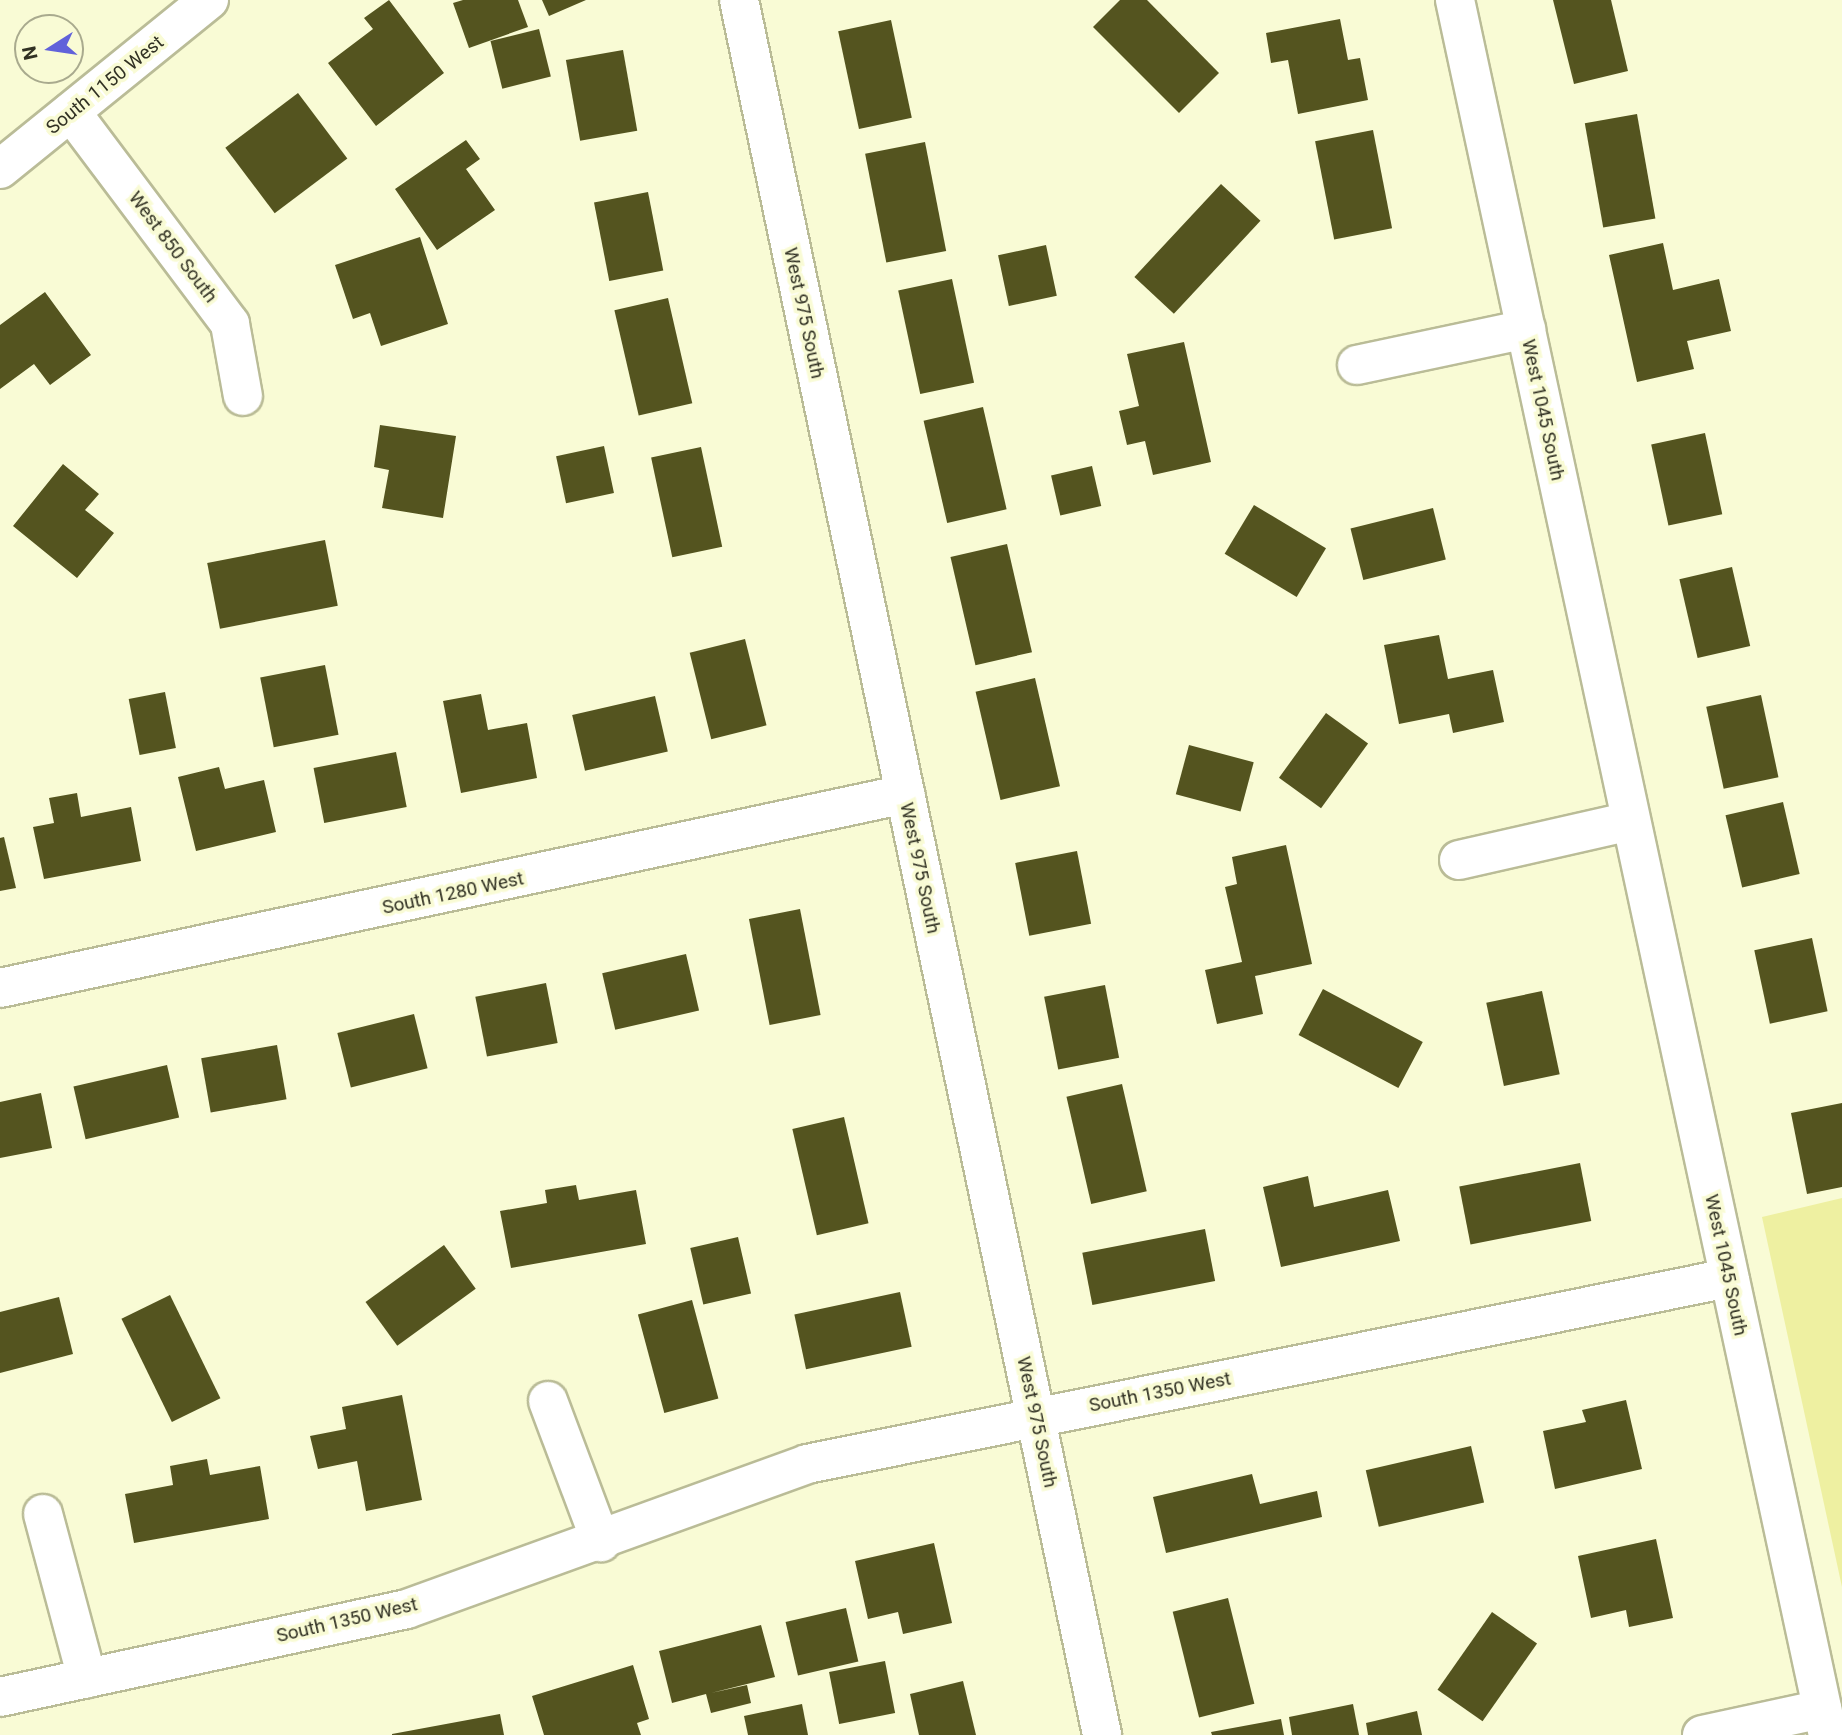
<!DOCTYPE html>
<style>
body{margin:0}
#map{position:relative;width:1842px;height:1735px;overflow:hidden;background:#f9fbd5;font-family:Roboto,sans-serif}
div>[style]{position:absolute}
.green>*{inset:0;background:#eef0a1}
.building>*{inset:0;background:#54541f;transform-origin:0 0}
.roads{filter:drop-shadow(2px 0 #babc97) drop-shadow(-2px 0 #babc97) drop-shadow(0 2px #babc97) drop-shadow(0 -2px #babc97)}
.minor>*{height:38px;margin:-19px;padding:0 19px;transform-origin:19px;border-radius:19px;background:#fff}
span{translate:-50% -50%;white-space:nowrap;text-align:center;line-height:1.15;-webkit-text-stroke:7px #f9fbd5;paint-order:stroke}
.street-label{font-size:19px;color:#313123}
.north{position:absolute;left:14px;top:14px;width:70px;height:70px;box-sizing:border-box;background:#f9fbd5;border:2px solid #a9aa8e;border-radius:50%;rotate:258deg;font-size:19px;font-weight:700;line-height:28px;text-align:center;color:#313123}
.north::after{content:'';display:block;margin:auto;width:24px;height:32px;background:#6162da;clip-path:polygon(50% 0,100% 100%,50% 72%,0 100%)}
</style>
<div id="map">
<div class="green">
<div style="clip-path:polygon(1842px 1198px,1842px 1587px,1762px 1217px)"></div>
</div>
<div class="building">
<div style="clip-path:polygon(389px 0,444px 73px,376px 126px,328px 63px,373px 29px,364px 18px)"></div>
<div style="clip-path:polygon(463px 0,518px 0,528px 27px,469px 48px,453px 3px)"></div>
<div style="clip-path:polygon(542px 0,586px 0,549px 16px)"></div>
<div style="clip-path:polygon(1120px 0,1147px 0,1219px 73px,1179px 113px,1093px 27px)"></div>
<div style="clip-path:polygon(1553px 0,1611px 0,1628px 71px,1574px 84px)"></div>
<div style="clip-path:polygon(1340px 19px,1348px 60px,1360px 58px,1368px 100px,1298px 114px,1288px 60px,1271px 63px,1266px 33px)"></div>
<div style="left:891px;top:20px;width:100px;height:54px;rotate:78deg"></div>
<div style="left:539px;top:29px;width:49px;height:50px;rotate:76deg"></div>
<div style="left:623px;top:50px;width:82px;height:58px;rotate:80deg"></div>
<div style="left:298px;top:93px;width:82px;height:91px;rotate:53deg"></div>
<div style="left:1637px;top:114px;width:106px;height:53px;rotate:80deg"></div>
<div style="left:1373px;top:130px;width:100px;height:59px;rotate:79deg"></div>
<div style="clip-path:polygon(466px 140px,480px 159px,466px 169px,495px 210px,437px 250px,395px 189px)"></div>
<div style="left:925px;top:142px;width:111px;height:61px;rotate:79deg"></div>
<div style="left:1221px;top:184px;width:54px;height:127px;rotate:43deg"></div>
<div style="left:648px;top:192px;width:80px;height:55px;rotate:79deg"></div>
<div style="clip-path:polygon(420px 237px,448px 324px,381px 346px,370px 313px,353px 319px,335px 265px)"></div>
<div style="clip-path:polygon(1663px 243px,1673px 290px,1719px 279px,1731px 331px,1687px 341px,1694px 369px,1637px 382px,1609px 255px)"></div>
<div style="left:1046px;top:245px;width:52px;height:49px;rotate:78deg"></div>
<div style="left:952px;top:279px;width:106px;height:55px;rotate:78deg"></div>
<div style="clip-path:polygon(45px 292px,91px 355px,50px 385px,34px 364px,0 389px,0 325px)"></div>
<div style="left:668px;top:298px;width:108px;height:55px;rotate:77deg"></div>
<div style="clip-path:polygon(1184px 342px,1211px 462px,1153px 475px,1145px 441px,1127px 445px,1119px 411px,1139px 406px,1127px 354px)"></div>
<div style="left:983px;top:407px;width:105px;height:61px;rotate:77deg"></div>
<div style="clip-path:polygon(380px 425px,456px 436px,443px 518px,382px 508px,389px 470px,374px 467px)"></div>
<div style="left:1705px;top:433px;width:83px;height:55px;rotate:78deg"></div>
<div style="left:604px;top:446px;width:48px;height:49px;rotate:78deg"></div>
<div style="left:701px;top:447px;width:102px;height:51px;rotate:78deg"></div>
<div style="clip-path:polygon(63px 464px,99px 494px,85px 510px,114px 533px,77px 578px,13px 526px)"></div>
<div style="left:1092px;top:466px;width:41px;height:42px;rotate:77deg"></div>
<div style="left:1254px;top:505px;width:84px;height:57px;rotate:31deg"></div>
<div style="left:1433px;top:508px;width:53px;height:85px;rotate:76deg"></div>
<div style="left:325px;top:540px;width:67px;height:120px;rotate:79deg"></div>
<div style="left:1007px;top:544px;width:111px;height:58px;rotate:77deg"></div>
<div style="left:1732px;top:567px;width:81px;height:54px;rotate:77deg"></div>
<div style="clip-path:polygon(1439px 635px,1448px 679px,1493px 670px,1504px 722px,1453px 733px,1449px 714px,1399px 724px,1384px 645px)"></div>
<div style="left:745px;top:639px;width:89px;height:57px;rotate:76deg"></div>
<div style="left:325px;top:665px;width:71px;height:66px;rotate:79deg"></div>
<div style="left:1035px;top:678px;width:111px;height:61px;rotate:77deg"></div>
<div style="left:165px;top:692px;width:57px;height:37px;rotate:79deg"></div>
<div style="clip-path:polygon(481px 694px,488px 730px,527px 723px,537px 778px,461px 793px,443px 701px)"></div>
<div style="left:1761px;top:695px;width:84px;height:56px;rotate:78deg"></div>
<div style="left:655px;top:696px;width:57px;height:85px;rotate:77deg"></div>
<div style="left:1326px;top:713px;width:52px;height:80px;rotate:36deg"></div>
<div style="left:1189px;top:745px;width:67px;height:51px;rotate:15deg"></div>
<div style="left:396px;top:752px;width:56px;height:84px;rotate:79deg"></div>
<div style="clip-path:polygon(219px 767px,225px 789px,264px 780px,276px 832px,196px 851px,178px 777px)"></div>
<div style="clip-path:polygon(77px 793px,81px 817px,131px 807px,141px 861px,44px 879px,33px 827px,54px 823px,49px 798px)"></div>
<div style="left:1783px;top:802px;width:74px;height:59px;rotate:77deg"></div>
<div style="clip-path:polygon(4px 837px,16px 888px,0 891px,0 838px)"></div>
<div style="clip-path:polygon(1286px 845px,1312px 964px,1255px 976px,1263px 1014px,1217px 1024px,1205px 970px,1242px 962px,1225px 887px,1237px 884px,1232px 857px)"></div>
<div style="left:1077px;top:851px;width:74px;height:63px;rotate:79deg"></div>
<div style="left:800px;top:909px;width:108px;height:52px;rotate:79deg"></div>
<div style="left:1812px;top:938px;width:75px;height:59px;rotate:78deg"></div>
<div style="left:686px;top:954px;width:58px;height:86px;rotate:77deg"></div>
<div style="left:546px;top:983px;width:61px;height:72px;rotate:79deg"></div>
<div style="left:1105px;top:985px;width:74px;height:62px;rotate:79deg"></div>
<div style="left:1323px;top:989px;width:113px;height:52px;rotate:28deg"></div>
<div style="left:1542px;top:991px;width:85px;height:57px;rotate:78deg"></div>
<div style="left:414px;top:1014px;width:56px;height:79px;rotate:76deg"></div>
<div style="left:277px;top:1045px;width:55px;height:77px;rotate:80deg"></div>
<div style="left:167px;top:1065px;width:54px;height:96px;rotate:77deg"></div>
<div style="left:1122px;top:1084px;width:110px;height:57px;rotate:77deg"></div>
<div style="clip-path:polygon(41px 1093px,52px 1148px,0 1158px,0 1102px)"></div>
<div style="clip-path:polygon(1842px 1103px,1842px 1187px,1807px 1194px,1791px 1113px)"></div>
<div style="left:844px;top:1117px;width:109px;height:53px;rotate:77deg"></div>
<div style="left:1580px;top:1163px;width:59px;height:123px;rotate:79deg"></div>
<div style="clip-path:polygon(1308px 1176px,1314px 1207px,1388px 1190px,1400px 1241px,1281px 1267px,1263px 1187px)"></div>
<div style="clip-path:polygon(576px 1185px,579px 1200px,636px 1190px,646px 1244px,511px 1268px,500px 1211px,547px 1203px,545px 1190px)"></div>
<div style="left:1205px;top:1229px;width:53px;height:125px;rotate:79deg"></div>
<div style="left:738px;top:1237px;width:58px;height:49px;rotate:77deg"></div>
<div style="left:444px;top:1245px;width:54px;height:97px;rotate:54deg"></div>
<div style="left:900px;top:1292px;width:56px;height:108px;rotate:78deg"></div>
<div style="left:170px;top:1295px;width:115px;height:54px;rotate:64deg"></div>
<div style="clip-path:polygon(59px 1297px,73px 1354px,0 1373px,0 1312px)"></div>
<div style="left:692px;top:1300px;width:102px;height:56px;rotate:75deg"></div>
<div style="clip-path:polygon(402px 1395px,422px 1500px,366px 1511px,357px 1461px,318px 1469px,310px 1436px,346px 1429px,342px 1407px)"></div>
<div style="clip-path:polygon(1626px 1400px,1642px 1469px,1555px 1489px,1543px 1431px,1586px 1422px,1582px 1410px)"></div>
<div style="left:1471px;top:1446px;width:58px;height:108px;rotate:77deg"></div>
<div style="clip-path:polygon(207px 1459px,210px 1475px,260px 1466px,269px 1519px,134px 1543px,125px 1494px,173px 1485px,170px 1466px)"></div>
<div style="clip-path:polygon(1252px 1474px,1260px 1504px,1317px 1491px,1322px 1517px,1166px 1553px,1153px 1497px)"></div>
<div style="clip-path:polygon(1656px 1539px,1673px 1618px,1629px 1627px,1626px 1610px,1591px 1618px,1578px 1556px)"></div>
<div style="clip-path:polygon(934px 1543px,952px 1623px,903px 1634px,898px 1612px,868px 1619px,855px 1561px)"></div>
<div style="left:1228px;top:1598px;width:109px;height:57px;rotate:76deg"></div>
<div style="left:846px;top:1608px;width:55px;height:62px;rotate:77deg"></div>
<div style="left:1492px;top:1612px;width:55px;height:95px;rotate:35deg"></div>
<div style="clip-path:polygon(761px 1625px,775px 1677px,711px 1693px,747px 1685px,751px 1703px,711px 1713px,706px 1694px,672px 1703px,659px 1651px)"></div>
<div style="left:885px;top:1661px;width:53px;height:57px;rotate:79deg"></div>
<div style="clip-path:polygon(633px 1665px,649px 1719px,637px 1723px,641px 1735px,544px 1735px,532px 1696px)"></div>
<div style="clip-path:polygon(963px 1681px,976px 1735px,919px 1735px,910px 1694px)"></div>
<div style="clip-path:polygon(802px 1704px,808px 1735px,748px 1735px,744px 1716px)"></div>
<div style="clip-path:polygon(1353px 1704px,1359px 1735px,1292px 1735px,1289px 1717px)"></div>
<div style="clip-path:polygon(1417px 1711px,1422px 1735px,1368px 1735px,1366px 1723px)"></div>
<div style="clip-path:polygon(500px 1714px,504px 1735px,392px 1735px,392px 1734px)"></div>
<div style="clip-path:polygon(1281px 1719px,1284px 1735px,1212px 1735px,1211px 1732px)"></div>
</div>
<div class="roads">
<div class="minor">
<div style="left:739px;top:0;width:1773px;rotate:78.18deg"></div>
<div style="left:1455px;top:0;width:1775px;rotate:77.87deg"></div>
<div style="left:71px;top:112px;width:265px;rotate:53.1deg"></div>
<div style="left:230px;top:324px;width:73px;rotate:79.8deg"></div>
<div style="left:0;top:169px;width:269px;rotate:-39deg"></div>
<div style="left:1357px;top:365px;width:173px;rotate:-12deg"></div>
<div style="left:1459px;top:860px;width:175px;rotate:-12.8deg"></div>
<div style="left:0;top:988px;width:926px;rotate:-12.1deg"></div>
<div style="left:548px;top:1401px;width:151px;rotate:69.4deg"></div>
<div style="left:43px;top:1514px;width:170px;rotate:75deg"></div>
<div style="left:0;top:1697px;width:416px;rotate:-12.2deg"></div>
<div style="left:407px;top:1609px;width:425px;rotate:-19.9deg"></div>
<div style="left:807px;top:1464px;width:941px;rotate:-11.41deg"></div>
<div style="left:1702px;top:1735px;width:123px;rotate:-12.2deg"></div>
</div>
</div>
<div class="street-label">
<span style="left:105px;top:85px;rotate:-39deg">South 1150 West</span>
<span style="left:173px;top:247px;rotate:53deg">West 850 South</span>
<span style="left:804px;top:313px;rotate:78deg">West 975 South</span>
<span style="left:1543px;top:410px;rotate:78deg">West 1045 South</span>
<span style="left:920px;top:868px;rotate:78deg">West 975 South</span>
<span style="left:453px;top:893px;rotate:-12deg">South 1280 West</span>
<span style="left:1726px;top:1265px;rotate:78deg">West 1045 South</span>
<span style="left:1160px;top:1392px;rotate:-11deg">South 1350 West</span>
<span style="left:1037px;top:1422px;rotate:78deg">West 975 South</span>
<span style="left:347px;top:1620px;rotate:-13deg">South 1350 West</span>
</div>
<div class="north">N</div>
</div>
